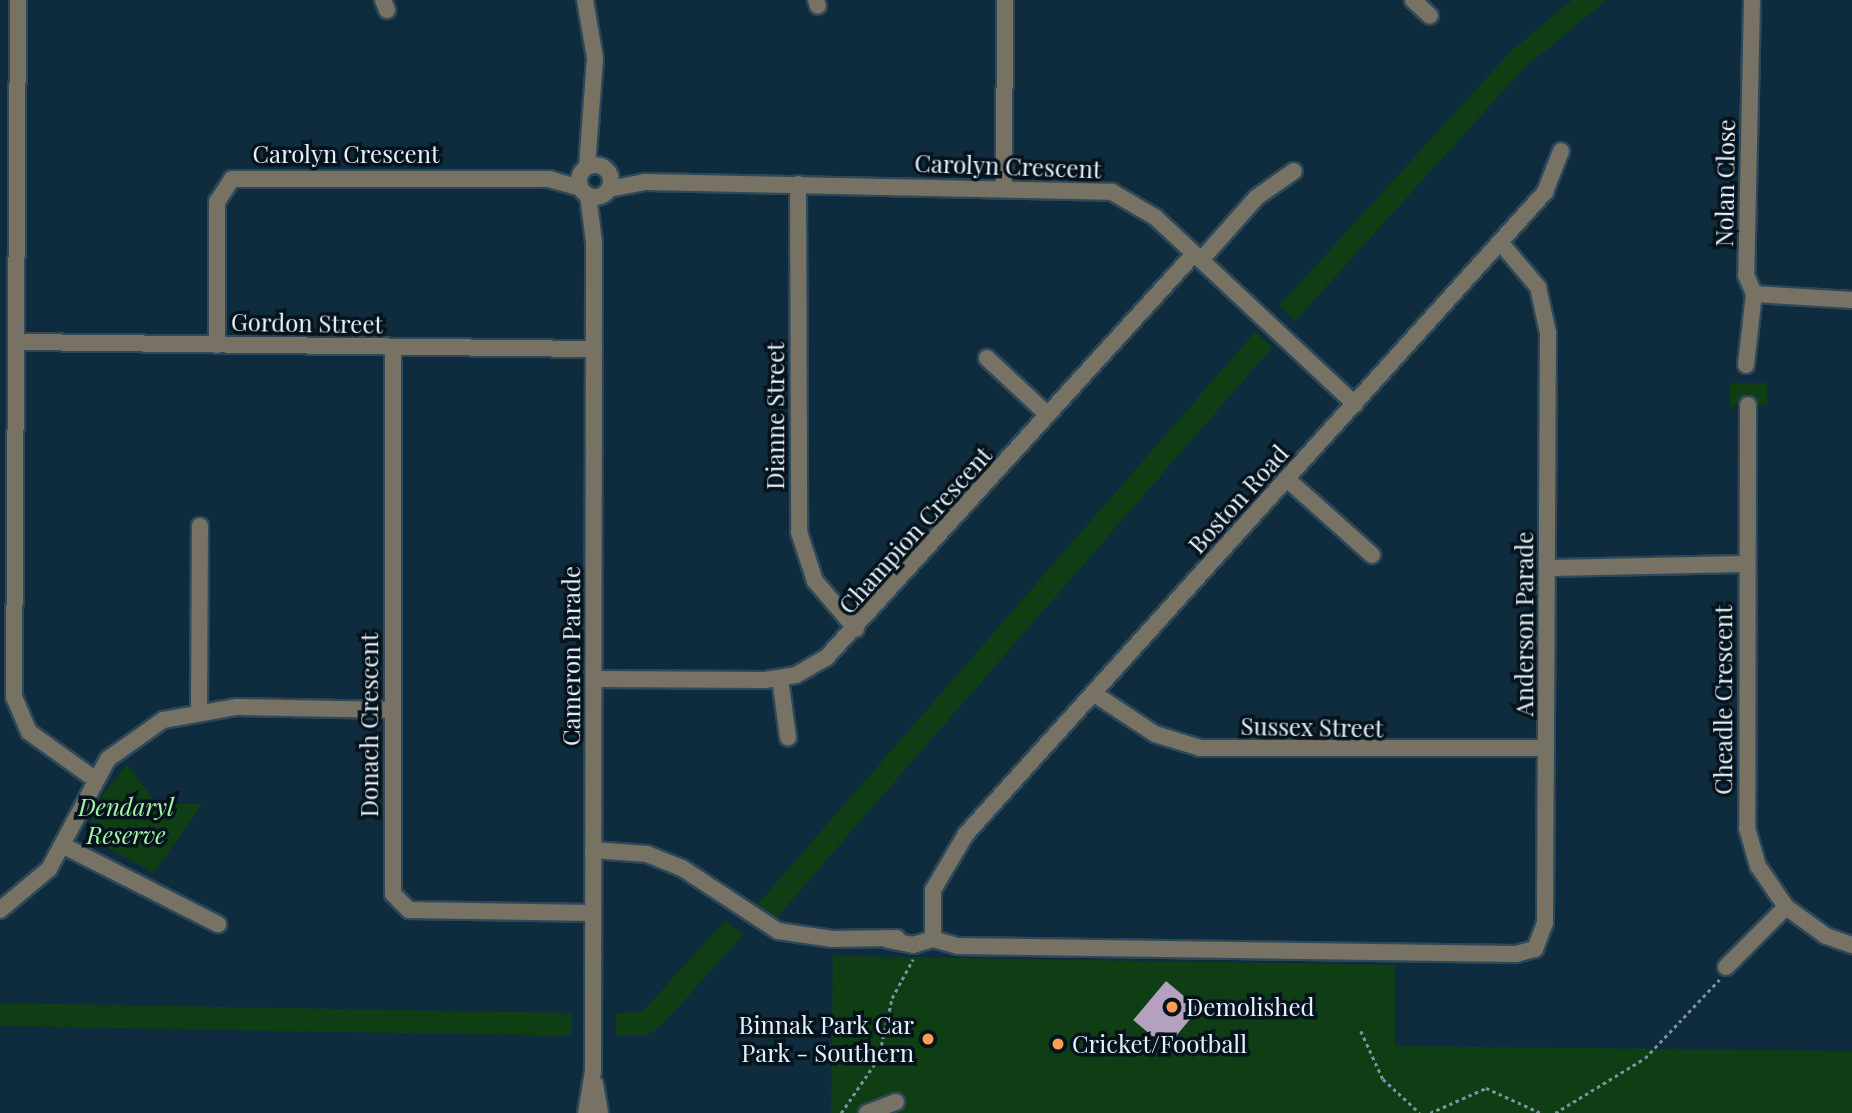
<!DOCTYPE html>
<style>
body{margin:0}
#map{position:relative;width:1852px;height:1113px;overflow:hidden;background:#0f2c3f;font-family:"Playfair Display",serif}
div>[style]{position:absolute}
.green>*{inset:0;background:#0f3e14;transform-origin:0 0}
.building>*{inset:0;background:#b4a0bf;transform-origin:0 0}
.path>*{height:2.5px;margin-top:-1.25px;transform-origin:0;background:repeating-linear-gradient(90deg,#7e92a1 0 3.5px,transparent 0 7px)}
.roads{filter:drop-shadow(2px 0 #2d4859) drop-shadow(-2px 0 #2d4859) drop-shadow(0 2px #2d4859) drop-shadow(0 -2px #2d4859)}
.minor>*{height:16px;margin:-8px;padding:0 8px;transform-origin:8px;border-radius:8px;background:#777264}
.minor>.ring{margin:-8px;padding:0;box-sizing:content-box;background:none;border:16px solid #777264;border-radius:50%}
.dots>*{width:19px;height:19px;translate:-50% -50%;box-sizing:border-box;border:4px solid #07131c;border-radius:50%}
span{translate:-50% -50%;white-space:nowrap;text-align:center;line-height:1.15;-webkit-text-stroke:7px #07131c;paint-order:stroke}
.street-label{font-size:24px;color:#e5f2fc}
.park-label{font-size:24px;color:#a5f6a6;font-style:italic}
.poi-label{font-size:24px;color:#e5f2fc}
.left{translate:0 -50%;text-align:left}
.right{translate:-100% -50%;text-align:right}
</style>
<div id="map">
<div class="green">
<div style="clip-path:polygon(1572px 0,1607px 0,1524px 68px,1295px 321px,1279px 306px,1511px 51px)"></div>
<div style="left:1255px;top:332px;width:23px;height:758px;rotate:41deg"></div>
<div style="left:1730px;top:383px;width:37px;height:22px"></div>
<div style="clip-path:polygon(127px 764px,157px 804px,202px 804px,154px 873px,92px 840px,88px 829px,101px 797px)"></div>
<div style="clip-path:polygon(725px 921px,744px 934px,660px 1027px,648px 1035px,616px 1035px,616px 1013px,642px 1012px)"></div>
<div style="clip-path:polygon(833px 956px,1395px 965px,1395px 1046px,1852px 1051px,1852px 1113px,831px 1113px)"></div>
<div style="left:0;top:1003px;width:572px;height:23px;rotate:1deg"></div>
</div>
<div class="building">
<div style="left:1166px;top:981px;width:43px;height:51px;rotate:40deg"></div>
</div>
<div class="path">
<div style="left:1361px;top:1031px;width:53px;rotate:65.4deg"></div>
<div style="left:1383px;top:1079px;width:50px;rotate:42.6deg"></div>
<div style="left:841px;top:1113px;width:65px;rotate:-55.6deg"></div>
<div style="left:878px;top:1059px;width:63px;rotate:-77.1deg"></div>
<div style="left:892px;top:998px;width:44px;rotate:-61.7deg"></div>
<div style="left:1430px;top:1113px;width:61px;rotate:-24.1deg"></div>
<div style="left:1486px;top:1088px;width:60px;rotate:24.4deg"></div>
<div style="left:1555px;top:1113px;width:105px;rotate:-31.4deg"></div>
<div style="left:1645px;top:1058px;width:108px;rotate:-46.5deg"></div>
</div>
<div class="roads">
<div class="minor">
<div style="left:18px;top:0;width:697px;rotate:90.33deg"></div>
<div style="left:14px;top:697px;width:38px;rotate:67deg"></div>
<div style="left:29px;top:732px;width:79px;rotate:35.7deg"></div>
<div style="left:383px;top:0;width:11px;rotate:68deg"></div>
<div style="left:585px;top:0;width:59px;rotate:80.2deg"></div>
<div style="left:595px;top:58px;width:109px;rotate:94.2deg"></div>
<div style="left:816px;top:0;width:6px;rotate:72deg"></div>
<div style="left:1413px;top:0;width:23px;rotate:43deg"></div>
<div style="left:1752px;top:0;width:275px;rotate:91.2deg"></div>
<div style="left:1746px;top:275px;width:21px;rotate:67deg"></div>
<div class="ring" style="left:579px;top:165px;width:16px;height:16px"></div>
<div style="left:798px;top:184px;width:348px;rotate:89.8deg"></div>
<div style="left:799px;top:532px;width:52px;rotate:71.9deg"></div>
<div style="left:815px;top:581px;width:63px;rotate:49.5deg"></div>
<div style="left:1004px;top:187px;width:187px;rotate:-89.7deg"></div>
<div style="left:609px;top:189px;width:36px;rotate:-11deg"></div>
<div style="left:644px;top:182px;width:468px;rotate:1.2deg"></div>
<div style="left:1112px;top:192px;width:50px;rotate:30.2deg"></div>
<div style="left:1155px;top:217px;width:274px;rotate:43.1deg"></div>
<div style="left:1201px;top:260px;width:84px;rotate:-48.4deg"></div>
<div style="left:1257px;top:197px;width:45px;rotate:-35.1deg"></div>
<div style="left:1754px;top:294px;width:98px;rotate:3.5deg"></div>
<div style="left:20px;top:342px;width:574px;rotate:0.7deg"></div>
<div style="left:217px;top:345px;width:143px;rotate:-90deg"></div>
<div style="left:217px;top:202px;width:27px;rotate:-57deg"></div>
<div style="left:232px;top:179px;width:317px"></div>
<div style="left:549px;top:179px;width:33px;rotate:16deg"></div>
<div style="left:393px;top:347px;width:547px;rotate:90deg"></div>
<div style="left:393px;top:894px;width:23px;rotate:45deg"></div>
<div style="left:409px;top:910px;width:184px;rotate:0.9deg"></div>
<div style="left:987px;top:358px;width:83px;rotate:43.1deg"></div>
<div style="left:1746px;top:365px;width:71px;rotate:-83.6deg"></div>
<div style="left:1748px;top:405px;width:423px;rotate:90.1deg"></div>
<div style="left:1747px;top:828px;width:40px;rotate:74deg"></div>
<div style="left:1758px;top:866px;width:50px;rotate:55.7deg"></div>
<div style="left:1786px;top:907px;width:49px;rotate:35.9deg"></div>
<div style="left:1826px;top:936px;width:28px;rotate:19deg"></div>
<div style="left:1287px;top:479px;width:114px;rotate:41.8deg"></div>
<div style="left:1547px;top:568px;width:199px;rotate:-1.2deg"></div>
<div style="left:780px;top:678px;width:60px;rotate:82.3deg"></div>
<div style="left:594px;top:679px;width:171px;rotate:0.3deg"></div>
<div style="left:765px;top:680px;width:31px;rotate:-9deg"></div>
<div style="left:796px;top:675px;width:34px;rotate:-30deg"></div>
<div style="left:826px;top:658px;width:546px;rotate:-47.67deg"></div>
<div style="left:1093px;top:693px;width:74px;rotate:33.5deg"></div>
<div style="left:1155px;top:734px;width:47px;rotate:17.3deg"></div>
<div style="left:1200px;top:748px;width:346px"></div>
<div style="left:199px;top:710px;width:184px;rotate:-89.7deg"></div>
<div style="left:64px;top:846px;width:173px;rotate:26.9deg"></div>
<div style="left:593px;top:850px;width:54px;rotate:4.2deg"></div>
<div style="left:647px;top:854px;width:38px;rotate:22deg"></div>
<div style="left:682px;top:868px;width:115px;rotate:33.3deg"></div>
<div style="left:778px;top:931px;width:55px;rotate:8.4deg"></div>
<div style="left:832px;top:939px;width:65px;rotate:-0.9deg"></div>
<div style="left:0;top:910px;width:64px;rotate:-39.9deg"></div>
<div style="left:49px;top:869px;width:125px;rotate:-61.8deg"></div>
<div style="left:108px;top:759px;width:67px;rotate:-35.3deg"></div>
<div style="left:163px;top:720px;width:75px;rotate:-10deg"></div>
<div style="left:237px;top:707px;width:155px;rotate:1.1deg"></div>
<div style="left:933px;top:939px;width:49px;rotate:-90deg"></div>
<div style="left:933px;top:890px;width:65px;rotate:-59.5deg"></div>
<div style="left:966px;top:834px;width:865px;rotate:-47.95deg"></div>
<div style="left:1545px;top:192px;width:44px;rotate:-68.7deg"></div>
<div style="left:888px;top:940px;width:25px;rotate:11deg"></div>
<div style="left:913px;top:945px;width:21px;rotate:-17deg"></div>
<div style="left:933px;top:939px;width:25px;rotate:16deg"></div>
<div style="left:957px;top:946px;width:559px;rotate:0.82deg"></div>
<div style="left:1516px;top:954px;width:20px;rotate:-15deg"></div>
<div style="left:1535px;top:949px;width:28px;rotate:-69deg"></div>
<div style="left:1545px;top:923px;width:590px;rotate:-89.71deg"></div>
<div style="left:1548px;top:333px;width:47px;rotate:-102.3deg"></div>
<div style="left:1538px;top:287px;width:59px;rotate:-130.2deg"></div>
<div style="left:1726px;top:967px;width:85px;rotate:-45deg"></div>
<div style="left:595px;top:1084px;width:29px;rotate:80deg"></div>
<div style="left:586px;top:1113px;width:43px;rotate:-80.5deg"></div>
<div style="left:593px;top:1071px;width:829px;rotate:-89.93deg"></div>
<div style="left:594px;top:242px;width:47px;rotate:-97.3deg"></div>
<div style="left:867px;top:1113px;width:31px;rotate:-21deg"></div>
</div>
</div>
<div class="dots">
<div style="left:1172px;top:1007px;background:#fb9e52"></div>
<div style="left:928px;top:1039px;background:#fb9e52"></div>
<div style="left:1058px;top:1044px;background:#fb9e52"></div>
</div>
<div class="street-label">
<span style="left:346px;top:154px">Carolyn Crescent</span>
<span style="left:1008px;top:166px;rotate:2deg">Carolyn Crescent</span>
<span style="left:1725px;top:183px;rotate:-89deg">Nolan Close</span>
<span style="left:307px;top:323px;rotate:1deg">Gordon Street</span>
<span style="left:775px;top:416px;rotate:-90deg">Dianne Street</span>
<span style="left:1238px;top:499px;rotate:-48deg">Boston Road</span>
<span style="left:915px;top:530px;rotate:-48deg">Champion Crescent</span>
<span style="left:1524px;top:624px;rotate:-90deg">Anderson Parade</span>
<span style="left:571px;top:656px;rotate:-90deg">Cameron Parade</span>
<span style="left:1723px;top:700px;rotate:-90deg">Cheadle Crescent</span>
<span style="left:369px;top:725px;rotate:-90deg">Donach Crescent</span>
<span style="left:1312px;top:727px;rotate:1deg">Sussex Street</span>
</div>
<div class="park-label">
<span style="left:126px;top:821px">Dendaryl<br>Reserve</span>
</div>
<div class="poi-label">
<span class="left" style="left:1186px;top:1007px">Demolished</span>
<span class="right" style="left:914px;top:1039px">Binnak Park Car<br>Park - Southern</span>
<span class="left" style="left:1072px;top:1044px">Cricket/Football</span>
</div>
</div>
